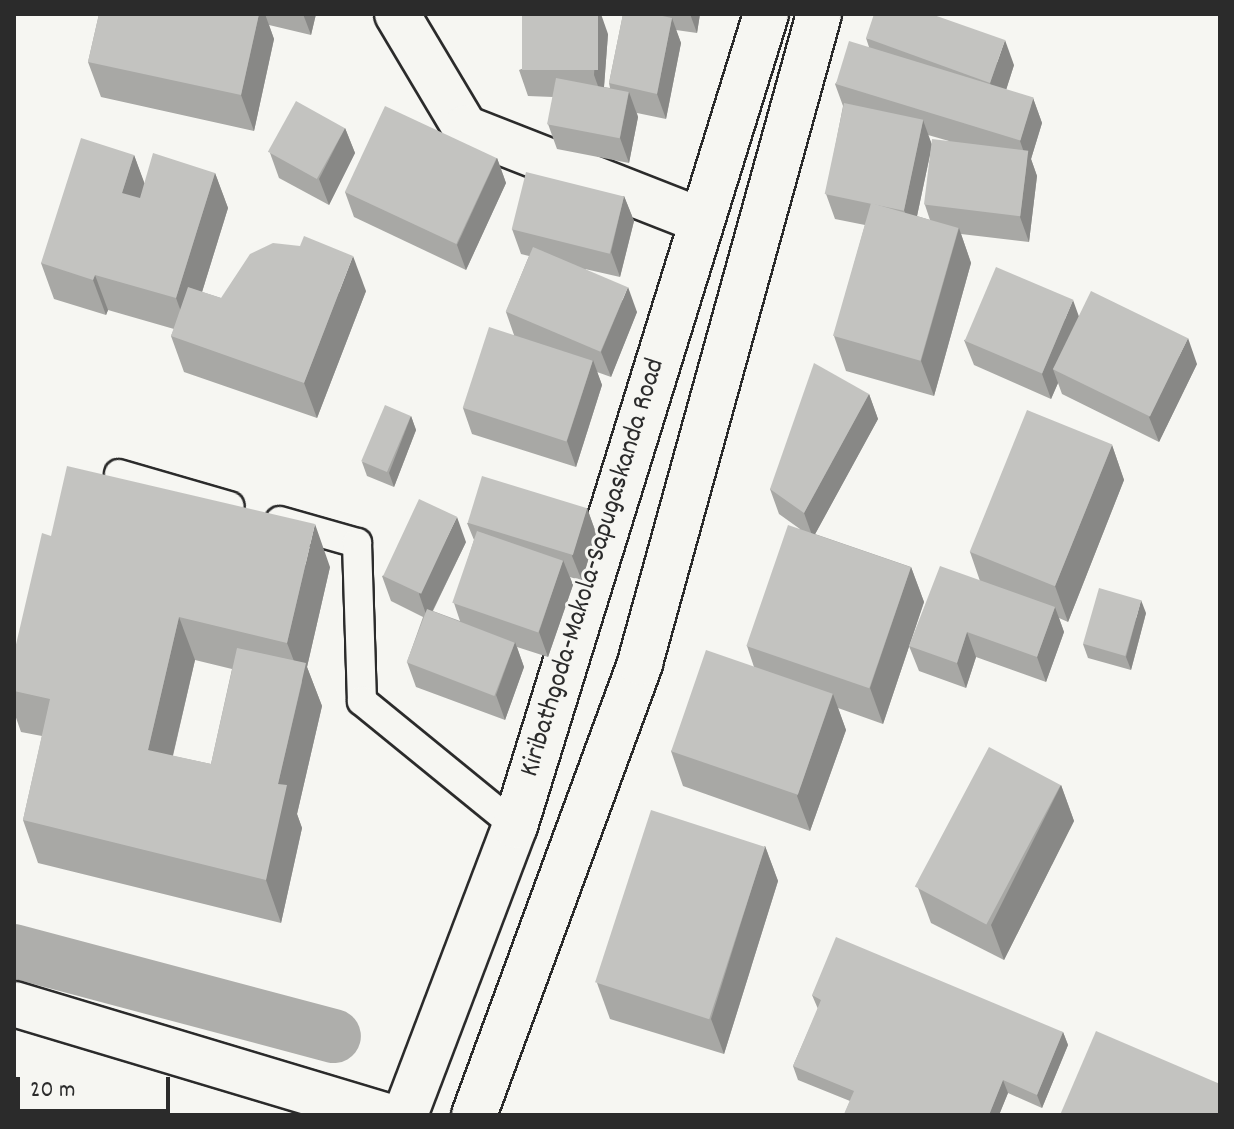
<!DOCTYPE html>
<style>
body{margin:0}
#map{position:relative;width:1234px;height:1129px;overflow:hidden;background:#f6f6f2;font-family:Dekko,sans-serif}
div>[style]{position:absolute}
.canal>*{height:54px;margin:-27px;padding:0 27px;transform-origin:27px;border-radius:27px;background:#aeaeab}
.roads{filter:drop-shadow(2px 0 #2b2b2b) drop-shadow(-2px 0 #2b2b2b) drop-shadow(0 2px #2b2b2b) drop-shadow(0 -2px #2b2b2b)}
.lane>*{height:28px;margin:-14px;padding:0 14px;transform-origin:14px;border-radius:14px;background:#f6f6f2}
.street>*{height:44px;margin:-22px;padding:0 22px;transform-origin:22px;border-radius:22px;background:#f6f6f2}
.primary>*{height:44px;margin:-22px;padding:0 22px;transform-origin:22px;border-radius:22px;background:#f6f6f2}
.wall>*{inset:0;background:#a8a8a5}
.shaded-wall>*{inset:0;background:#888886}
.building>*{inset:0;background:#c3c3c0;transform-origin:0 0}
span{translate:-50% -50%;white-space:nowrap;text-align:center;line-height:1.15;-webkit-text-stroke:6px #f6f6f2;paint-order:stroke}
.street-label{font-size:28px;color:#2b2b2b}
.frame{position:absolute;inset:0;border:16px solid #2b2b2b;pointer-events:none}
.scale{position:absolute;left:16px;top:1077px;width:154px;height:36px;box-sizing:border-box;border:4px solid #2b2b2b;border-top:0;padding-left:10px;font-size:24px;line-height:28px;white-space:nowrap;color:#2b2b2b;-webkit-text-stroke:6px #f6f6f2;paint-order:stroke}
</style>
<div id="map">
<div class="canal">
<div style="left:14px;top:951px;width:331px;rotate:14.9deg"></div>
</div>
<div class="roads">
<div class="lane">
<div style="left:119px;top:474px;width:115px;rotate:16.2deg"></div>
<div style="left:280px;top:521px;width:80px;rotate:15.9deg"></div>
<div style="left:357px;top:543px;width:158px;rotate:88.2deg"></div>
<div style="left:362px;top:701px;width:198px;rotate:39.2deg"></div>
</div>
<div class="street">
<div style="left:397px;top:14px;width:133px;rotate:59.2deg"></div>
<div style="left:465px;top:128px;width:252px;rotate:21.4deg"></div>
<div style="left:14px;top:1004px;width:387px;rotate:16.7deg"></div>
</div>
<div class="primary">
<div style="left:405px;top:1115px;width:309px;rotate:-69.2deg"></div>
<div style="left:515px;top:826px;width:850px;rotate:-72.82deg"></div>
<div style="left:474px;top:1115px;width:482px;rotate:-69.8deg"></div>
<div style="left:640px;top:663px;width:673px;rotate:-74.58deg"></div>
</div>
</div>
<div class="wall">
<div style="clip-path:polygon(99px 14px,316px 14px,311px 35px,269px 25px,274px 39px,254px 131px,101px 97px,88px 62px)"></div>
<div style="clip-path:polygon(623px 14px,700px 14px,697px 33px,676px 30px,681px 43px,666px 119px,637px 113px,638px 117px,629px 163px,557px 149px,548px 124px,553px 97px,528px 96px,519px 70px,608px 34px,604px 87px,610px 88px,609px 83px)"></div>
<div style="clip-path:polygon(evenodd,866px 38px,1014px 65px,1006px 90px,1033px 98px,1042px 123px,1031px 159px,1037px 176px,1029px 242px,961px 234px,971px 263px,934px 396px,846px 371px,834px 336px,865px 225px,835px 219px,826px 194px,843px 106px,835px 84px,869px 47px,866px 38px,928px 135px,949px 141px,932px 145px,928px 135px,866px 38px,931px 150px,925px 205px,930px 220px,917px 216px,931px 150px)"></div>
<div style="clip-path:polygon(345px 128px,355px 153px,329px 205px,279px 178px,270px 153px)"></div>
<div style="clip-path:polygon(134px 155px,144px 183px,215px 173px,228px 208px,202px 292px,221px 298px,366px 291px,317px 418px,184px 372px,171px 336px,174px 329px,108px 310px,106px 315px,54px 299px,41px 263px)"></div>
<div style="clip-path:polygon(497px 158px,506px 183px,466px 270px,354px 217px,345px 192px)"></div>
<div style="clip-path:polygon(624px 196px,634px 221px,620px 277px,585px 269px,637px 312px,611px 377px,597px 372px,602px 385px,576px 467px,472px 434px,463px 408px,514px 335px,506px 312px,529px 256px,521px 254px,512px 229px)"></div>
<div style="clip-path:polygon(1079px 316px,1197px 364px,1159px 442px,1062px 394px,1058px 383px,1051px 399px,974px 365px,964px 340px)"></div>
<div style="clip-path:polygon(869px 394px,878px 419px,815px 534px,911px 567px,924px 602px,883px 724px,838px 708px,846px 730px,810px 831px,683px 786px,671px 751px,754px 667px,747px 646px,800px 529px,779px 514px,770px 489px)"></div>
<div style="clip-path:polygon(411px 416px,416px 430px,394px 487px,367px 476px,362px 462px)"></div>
<div style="clip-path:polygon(1112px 445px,1124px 480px,1068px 622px,1059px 618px,1064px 632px,1046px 682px,976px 657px,966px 688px,919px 671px,909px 646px,980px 581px,970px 552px)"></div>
<div style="clip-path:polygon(587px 508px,596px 533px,582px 581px,570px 577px,573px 585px,548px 657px,517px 647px,524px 667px,505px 720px,416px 687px,407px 662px,423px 617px,391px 601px,382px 576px,466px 542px,433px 611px,460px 621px,454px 603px,474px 540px,467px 523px)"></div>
<div style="clip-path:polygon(evenodd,51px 536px,330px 567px,307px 667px,322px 706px,297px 814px,302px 828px,281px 923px,38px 863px,23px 820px,42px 736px,21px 732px,14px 712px,14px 653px,51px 536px,195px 660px,232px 669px,211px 764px,173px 756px,195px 660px)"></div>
<div style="clip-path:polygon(1146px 613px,1131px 670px,1088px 658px,1083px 644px)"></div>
<div style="clip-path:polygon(1061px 785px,1074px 821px,1004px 960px,931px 923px,918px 888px)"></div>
<div style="clip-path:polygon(765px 846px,778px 881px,724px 1054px,610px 1019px,597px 983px)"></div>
<div style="clip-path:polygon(812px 995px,1063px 1032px,1068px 1045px,1042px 1108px,1008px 1093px,999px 1115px,844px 1115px,850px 1101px,798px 1080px,793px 1066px,818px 1009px)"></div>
</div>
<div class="shaded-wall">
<div style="clip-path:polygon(259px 14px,265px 14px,274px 39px,254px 131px,241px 95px)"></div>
<div style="clip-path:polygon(303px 14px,316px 14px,311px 35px)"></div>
<div style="clip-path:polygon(598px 14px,601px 14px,608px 34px,603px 100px,594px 75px)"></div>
<div style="clip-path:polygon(690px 14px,700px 14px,697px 33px)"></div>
<div style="clip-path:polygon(672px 18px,681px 43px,666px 119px,657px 94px)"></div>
<div style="clip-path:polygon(1005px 40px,1014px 65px,1000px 109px,990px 83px)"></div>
<div style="clip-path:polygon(629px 92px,638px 117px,629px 163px,620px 138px)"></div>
<div style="clip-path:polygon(1033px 98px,1042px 123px,1031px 159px,1037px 176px,1029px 242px,1020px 217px,1027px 161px,1020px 141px)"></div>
<div style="clip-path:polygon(923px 120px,932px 145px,913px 235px,904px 210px)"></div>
<div style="clip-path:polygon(345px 128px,355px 153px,329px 205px,319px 179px)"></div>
<div style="clip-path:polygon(134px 155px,147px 190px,135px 228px,122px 193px)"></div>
<div style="clip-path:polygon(497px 158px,506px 183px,466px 270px,457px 245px)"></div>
<div style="clip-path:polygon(215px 173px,228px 208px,189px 334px,176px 298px)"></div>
<div style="clip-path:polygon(624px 196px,634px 221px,620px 277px,611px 252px)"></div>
<div style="clip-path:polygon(959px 228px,971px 263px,934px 396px,921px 361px)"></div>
<div style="clip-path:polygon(353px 256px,366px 291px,317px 418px,304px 383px)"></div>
<div style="clip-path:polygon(95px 275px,108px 310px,106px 315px,93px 280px)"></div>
<div style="clip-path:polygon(628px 287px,637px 312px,611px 377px,601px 352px)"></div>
<div style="clip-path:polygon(1073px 300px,1082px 325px,1053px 369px,1058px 383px,1051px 399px,1042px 374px)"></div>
<div style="clip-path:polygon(1188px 338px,1197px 364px,1159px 442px,1149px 417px)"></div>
<div style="clip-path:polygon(593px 360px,602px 385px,576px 467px,567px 441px)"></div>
<div style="clip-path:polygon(869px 394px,878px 419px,813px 538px,804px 513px)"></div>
<div style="clip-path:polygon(411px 416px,416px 430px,394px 487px,389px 473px)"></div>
<div style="clip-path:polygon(1112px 445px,1124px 480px,1068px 622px,1055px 586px)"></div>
<div style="clip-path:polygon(587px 508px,596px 533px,582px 581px,572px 556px)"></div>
<div style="clip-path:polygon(457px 517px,466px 542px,428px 620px,419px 594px)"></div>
<div style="clip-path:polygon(315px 524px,330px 567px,307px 667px,322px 706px,297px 814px,302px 828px,281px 923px,266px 880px,278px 784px,302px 682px,287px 643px)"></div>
<div style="clip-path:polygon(563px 560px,573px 585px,548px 657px,539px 632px)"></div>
<div style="clip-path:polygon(911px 567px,924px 602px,883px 724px,870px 688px)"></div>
<div style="clip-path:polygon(1141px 600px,1146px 613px,1131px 670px,1126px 657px)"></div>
<div style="clip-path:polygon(1055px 607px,1064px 632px,1046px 682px,1037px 657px)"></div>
<div style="clip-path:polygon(179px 617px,195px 660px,164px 793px,148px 750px)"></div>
<div style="clip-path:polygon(967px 632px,976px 657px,966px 688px,957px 663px)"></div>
<div style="clip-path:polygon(515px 642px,524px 667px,505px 720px,496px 695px)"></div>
<div style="clip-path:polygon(833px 694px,846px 730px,810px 831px,797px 796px)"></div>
<div style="clip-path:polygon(1061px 785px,1074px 821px,1004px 960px,991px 925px)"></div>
<div style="clip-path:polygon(765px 846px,778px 881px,724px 1054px,711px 1019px)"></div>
<div style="clip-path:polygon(1063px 1032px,1068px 1045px,1042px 1108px,1037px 1095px)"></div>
<div style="clip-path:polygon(1003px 1080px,1008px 1093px,999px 1115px,989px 1115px)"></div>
</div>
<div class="building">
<div style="clip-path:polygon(99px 14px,259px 14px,241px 95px,88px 62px)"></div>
<div style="left:522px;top:14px;width:76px;height:56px"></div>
<div style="clip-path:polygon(623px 14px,653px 14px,672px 18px,657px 94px,609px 83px)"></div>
<div style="clip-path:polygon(874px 14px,931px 14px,1005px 40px,990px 83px,866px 38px)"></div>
<div style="left:849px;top:41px;width:193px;height:45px;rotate:17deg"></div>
<div style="left:556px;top:78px;width:74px;height:47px;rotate:11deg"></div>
<div style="left:296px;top:101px;width:56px;height:58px;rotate:29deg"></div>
<div style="left:844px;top:103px;width:81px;height:93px;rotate:12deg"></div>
<div style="left:385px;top:106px;width:123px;height:95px;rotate:25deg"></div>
<div style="clip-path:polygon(81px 138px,134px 155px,122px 193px,140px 198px,153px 153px,215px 173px,176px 298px,95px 275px,93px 280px,41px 263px)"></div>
<div style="left:932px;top:139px;width:97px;height:66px;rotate:7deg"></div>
<div style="left:526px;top:172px;width:101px;height:59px;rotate:14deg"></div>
<div style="left:871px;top:203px;width:91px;height:138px;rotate:16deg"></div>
<div style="clip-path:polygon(304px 236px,353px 256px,304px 383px,171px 336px,188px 287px,221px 298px,250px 254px,273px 243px,300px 246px)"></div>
<div style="left:533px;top:247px;width:103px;height:70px;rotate:23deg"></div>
<div style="left:996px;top:267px;width:84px;height:80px;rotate:23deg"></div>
<div style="left:1091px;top:291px;width:108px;height:87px;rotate:26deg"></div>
<div style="left:489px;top:327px;width:109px;height:85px;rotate:18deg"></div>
<div style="clip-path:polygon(814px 363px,869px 394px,804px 513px,770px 489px)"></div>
<div style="left:385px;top:405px;width:28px;height:61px;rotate:23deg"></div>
<div style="left:1027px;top:410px;width:92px;height:153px;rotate:22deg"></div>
<div style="clip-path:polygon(67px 466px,315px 524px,287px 643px,179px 617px,148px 750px,211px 764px,237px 648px,306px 663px,278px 784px,287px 785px,266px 880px,23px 820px,50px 699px,14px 691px,14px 653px,42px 533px,51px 536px)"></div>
<div style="left:482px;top:476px;width:110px;height:49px;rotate:17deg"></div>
<div style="left:419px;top:499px;width:42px;height:85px;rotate:25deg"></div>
<div style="left:788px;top:525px;width:130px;height:128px;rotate:19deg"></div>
<div style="left:477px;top:531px;width:91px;height:76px;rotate:19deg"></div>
<div style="clip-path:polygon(940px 566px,1055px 607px,1037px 657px,967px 632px,957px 663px,909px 646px)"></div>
<div style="left:1099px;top:588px;width:44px;height:58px;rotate:16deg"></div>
<div style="left:427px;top:609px;width:94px;height:57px;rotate:21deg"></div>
<div style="left:706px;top:650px;width:134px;height:107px;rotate:19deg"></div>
<div style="left:989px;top:747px;width:81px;height:158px;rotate:28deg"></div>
<div style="left:651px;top:810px;width:120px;height:181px;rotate:18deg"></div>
<div style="clip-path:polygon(836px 937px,1063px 1032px,1037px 1095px,1003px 1080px,989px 1115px,844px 1114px,854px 1091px,793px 1066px,821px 1000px,812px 995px)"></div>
<div style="clip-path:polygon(1096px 1031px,1220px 1084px,1220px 1115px,1060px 1115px)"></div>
</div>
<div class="street-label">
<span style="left:594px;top:568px;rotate:-73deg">Kiribathgoda-Makola-Sapugaskanda Road</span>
</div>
<div class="frame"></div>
<div class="scale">20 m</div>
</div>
